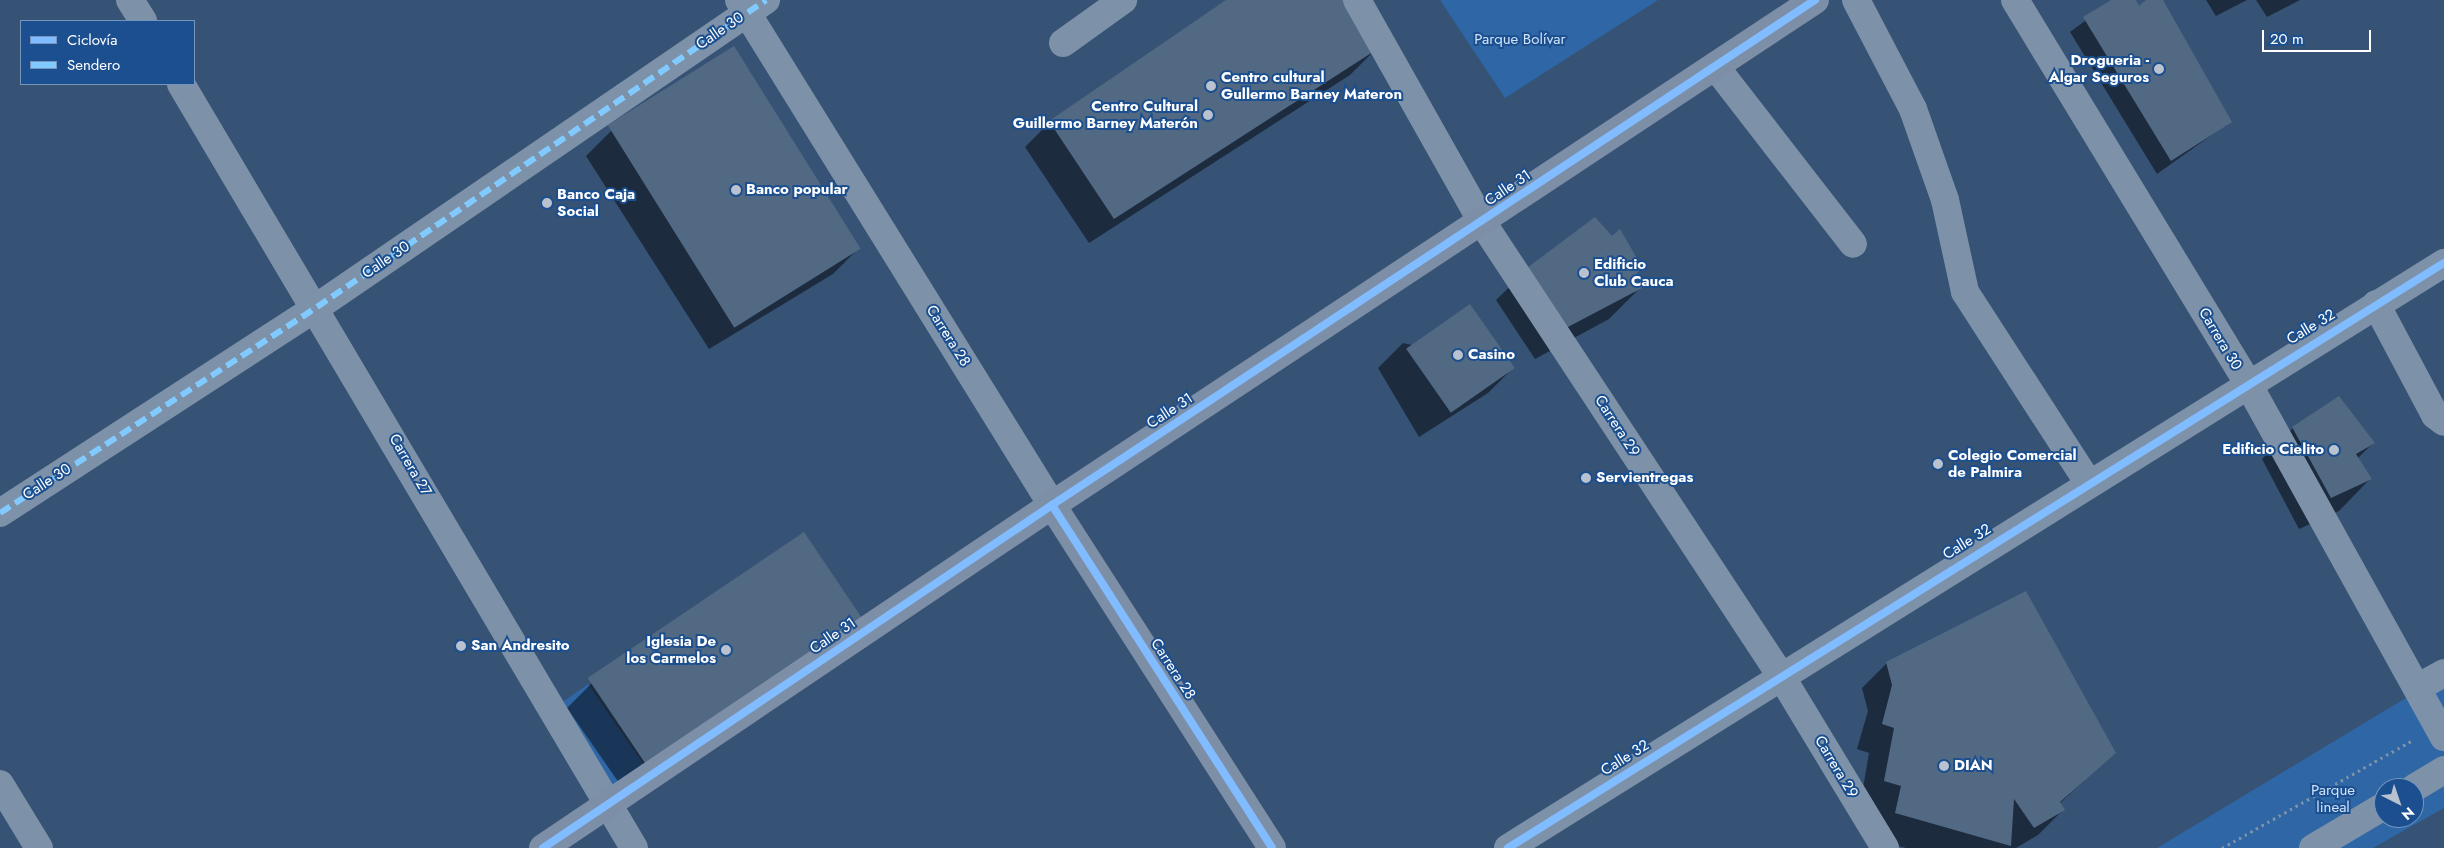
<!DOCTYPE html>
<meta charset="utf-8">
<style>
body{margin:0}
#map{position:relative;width:2444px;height:848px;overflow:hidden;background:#365274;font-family:Jost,sans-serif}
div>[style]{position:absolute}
.green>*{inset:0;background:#2f66a5}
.shadow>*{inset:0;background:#0007}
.building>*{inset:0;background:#526984;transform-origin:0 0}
.path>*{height:3px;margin-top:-1.5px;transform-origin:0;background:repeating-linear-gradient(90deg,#7d92a8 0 2.5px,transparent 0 6.5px)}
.minor>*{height:28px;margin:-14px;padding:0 14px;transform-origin:14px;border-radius:14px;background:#7d92a8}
.major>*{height:28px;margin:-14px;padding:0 14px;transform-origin:14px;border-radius:14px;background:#7d8ea7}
.quiet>*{height:6px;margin-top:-3px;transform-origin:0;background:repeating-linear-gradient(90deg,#80caff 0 12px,transparent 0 18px)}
.cycleway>*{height:8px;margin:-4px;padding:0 4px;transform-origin:4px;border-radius:4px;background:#80bcff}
.dots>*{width:14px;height:14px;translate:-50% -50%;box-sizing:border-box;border:2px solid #1b4f8f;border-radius:50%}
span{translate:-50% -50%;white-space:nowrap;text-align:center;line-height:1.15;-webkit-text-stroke:4px #1b4f8f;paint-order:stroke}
.street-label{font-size:15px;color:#fff}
.park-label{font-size:15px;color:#cfe3fa}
.poi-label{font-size:15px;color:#fff;font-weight:700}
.right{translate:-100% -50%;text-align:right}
.left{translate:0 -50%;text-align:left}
.legend{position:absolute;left:20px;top:20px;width:175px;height:65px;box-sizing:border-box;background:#1b4f8f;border:1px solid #7695bc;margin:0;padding:6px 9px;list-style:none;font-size:15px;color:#fff}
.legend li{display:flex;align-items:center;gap:10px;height:25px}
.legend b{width:25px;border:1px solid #7695bc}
.north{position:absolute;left:2374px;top:778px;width:50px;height:50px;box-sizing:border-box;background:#1b4f8f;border:1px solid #7695bc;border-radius:50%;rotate:139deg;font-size:14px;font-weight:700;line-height:20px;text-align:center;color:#fff}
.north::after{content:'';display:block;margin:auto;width:18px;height:22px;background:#b9c2ce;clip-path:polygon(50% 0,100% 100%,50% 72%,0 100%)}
.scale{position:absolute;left:2262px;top:30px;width:109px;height:22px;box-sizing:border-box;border:2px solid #fff;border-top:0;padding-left:6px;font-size:15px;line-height:18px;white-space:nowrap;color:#fff;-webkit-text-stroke:4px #1b4f8f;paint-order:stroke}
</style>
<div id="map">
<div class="green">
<div style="clip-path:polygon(1440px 0,1658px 0,1505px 98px)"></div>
<div style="clip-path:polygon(evenodd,2444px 675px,2444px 808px,2373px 848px,2157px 848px,2444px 675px,2384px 788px,2414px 788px,2414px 818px,2384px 818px,2384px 788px)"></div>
<div style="clip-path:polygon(588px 684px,648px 771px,611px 797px,557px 706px)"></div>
</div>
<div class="shadow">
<div style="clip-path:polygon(1228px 0,1375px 50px,1350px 75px,1089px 243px,1025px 147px,1050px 122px)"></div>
<div style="clip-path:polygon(2113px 0,2135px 0,2138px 8px,2149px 0,2161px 0,2230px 122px,2157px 174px,2070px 32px)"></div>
<div style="clip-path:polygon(2206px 0,2247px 0,2216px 16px)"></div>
<div style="clip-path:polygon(2256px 0,2300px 0,2267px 17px)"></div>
<div style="clip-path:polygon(733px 48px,858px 249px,833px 274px,709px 349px,586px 156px,611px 131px)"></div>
<div style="clip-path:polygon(1528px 269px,1631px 278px,1640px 288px,1609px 319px,1535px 359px,1496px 300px)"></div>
<div style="clip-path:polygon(1403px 343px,1513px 368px,1488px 393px,1419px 437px,1378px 368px)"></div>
<div style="clip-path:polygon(2293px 428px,2373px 443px,2357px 459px,2370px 479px,2339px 511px,2299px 529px,2262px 459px)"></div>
<div style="clip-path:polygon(861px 618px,624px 790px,567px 708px,591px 684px)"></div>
<div style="clip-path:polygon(1887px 663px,2115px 752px,2059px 804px,2063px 810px,2038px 835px,2016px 848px,1906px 848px,1871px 838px,1860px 806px,1869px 753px,1857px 749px,1868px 711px,1862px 688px)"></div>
</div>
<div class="building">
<div style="clip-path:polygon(1226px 0,1348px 0,1376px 50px,1114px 219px,1049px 121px)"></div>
<div style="clip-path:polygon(2111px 0,2136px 0,2139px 6px,2146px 0,2163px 0,2232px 122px,2171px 161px,2083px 17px)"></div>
<div style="left:734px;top:46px;width:239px;height:149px;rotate:58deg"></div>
<div style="clip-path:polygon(1595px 217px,1612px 236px,1620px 229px,1642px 267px,1633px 278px,1642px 288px,1566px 328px,1527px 268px)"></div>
<div style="left:1470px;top:304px;width:78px;height:78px;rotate:55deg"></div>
<div style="clip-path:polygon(2339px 396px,2375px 443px,2356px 454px,2372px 479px,2331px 498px,2292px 427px)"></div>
<div style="left:804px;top:532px;width:104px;height:261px;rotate:56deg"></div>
<div style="clip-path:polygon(2026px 591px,2116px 753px,2060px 802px,2065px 810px,2034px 828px,2014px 799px,2011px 846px,1895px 813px,1901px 786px,1884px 781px,1894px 728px,1882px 724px,1892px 685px,1886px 662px)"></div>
</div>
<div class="path">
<div style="left:2222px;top:848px;width:217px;rotate:-29.5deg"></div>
</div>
<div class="minor">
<div style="left:130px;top:0;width:25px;rotate:58deg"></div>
<div style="left:739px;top:0;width:594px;rotate:58.21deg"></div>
<div style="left:1357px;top:0;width:255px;rotate:60.6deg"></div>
<div style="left:1482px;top:222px;width:544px;rotate:56.63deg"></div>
<div style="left:1781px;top:676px;width:201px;rotate:58.8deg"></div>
<div style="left:1856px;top:0;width:123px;rotate:62.4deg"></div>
<div style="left:1913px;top:109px;width:96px;rotate:70.6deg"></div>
<div style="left:1945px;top:200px;width:94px;rotate:77.7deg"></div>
<div style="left:1965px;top:292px;width:226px;rotate:57.1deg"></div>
<div style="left:2015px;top:0;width:447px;rotate:58.7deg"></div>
<div style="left:2247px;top:382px;width:406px;rotate:61deg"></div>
<div style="left:1063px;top:43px;width:74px;rotate:-35.6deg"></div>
<div style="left:1715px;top:66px;width:225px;rotate:52.2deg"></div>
<div style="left:181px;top:84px;width:888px;rotate:59.33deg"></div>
<div style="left:2376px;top:304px;width:126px;rotate:62deg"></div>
<div style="left:2435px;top:415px;width:11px;rotate:38deg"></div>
<div style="left:0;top:513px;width:378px;rotate:-33deg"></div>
<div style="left:317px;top:307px;width:544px;rotate:-34.36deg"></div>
<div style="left:2417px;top:688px;width:31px;rotate:-29deg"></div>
<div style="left:0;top:784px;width:75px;rotate:58.6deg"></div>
<div style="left:2414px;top:788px;width:35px;rotate:-31deg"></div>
<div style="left:1508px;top:848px;width:1104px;rotate:-32.01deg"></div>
<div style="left:2313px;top:848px;width:82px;rotate:-30.6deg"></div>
</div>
<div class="major">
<div style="left:1052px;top:505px;width:407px;rotate:57.3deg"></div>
<div style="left:543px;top:848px;width:614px;rotate:-33.97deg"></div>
<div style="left:1052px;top:505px;width:915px;rotate:-33.5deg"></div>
</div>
<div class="quiet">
<div style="left:0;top:513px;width:378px;rotate:-33deg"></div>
<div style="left:317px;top:307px;width:544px;rotate:-34.36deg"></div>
</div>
<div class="cycleway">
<div style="left:1052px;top:505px;width:407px;rotate:57.3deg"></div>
<div style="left:543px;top:848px;width:614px;rotate:-33.97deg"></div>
<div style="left:1052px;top:505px;width:915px;rotate:-33.5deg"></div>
<div style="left:1508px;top:848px;width:1104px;rotate:-32.01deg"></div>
</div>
<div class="dots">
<div style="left:2159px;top:69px;background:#b9c2ce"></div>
<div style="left:1211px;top:86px;background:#b9c2ce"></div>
<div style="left:1208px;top:115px;background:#b9c2ce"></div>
<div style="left:736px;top:190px;background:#b9c2ce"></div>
<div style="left:547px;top:203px;background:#b9c2ce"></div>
<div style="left:1584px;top:273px;background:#b9c2ce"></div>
<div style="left:1458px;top:355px;background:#b9c2ce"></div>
<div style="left:2334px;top:450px;background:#b9c2ce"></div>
<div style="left:1938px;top:464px;background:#b9c2ce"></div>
<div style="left:1586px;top:478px;background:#b9c2ce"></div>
<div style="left:461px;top:646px;background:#b9c2ce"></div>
<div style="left:726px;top:650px;background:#b9c2ce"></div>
<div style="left:1944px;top:766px;background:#b9c2ce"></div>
</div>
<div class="street-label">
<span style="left:720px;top:31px;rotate:-34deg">Calle 30</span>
<span style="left:1508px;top:188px;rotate:-34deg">Calle 31</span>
<span style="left:386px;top:260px;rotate:-34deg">Calle 30</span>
<span style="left:2311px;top:327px;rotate:-31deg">Calle 32</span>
<span style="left:948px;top:336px;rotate:58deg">Carrera 28</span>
<span style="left:2220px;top:339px;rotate:59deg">Carrera 30</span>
<span style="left:1170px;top:411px;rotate:-33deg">Calle 31</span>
<span style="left:1617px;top:426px;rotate:57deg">Carrera 29</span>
<span style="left:410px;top:465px;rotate:60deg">Carrera 27</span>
<span style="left:47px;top:482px;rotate:-33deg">Calle 30</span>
<span style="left:1967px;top:542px;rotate:-32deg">Calle 32</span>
<span style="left:833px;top:636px;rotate:-34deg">Calle 31</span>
<span style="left:1173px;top:669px;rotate:57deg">Carrera 28</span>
<span style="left:1625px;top:758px;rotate:-32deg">Calle 32</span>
<span style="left:1836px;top:767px;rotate:59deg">Carrera 29</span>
</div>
<div class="park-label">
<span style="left:1520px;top:40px">Parque Bolívar</span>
<span style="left:2333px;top:799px">Parque<br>lineal</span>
</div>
<div class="poi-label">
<span class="right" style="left:2149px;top:69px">Drogueria -<br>Algar Seguros</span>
<span class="left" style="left:1221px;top:86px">Centro cultural<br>Gullermo Barney Materon</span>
<span class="right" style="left:1198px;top:115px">Centro Cultural<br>Guillermo Barney Materón</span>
<span class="left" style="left:746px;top:190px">Banco popular</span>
<span class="left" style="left:557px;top:203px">Banco Caja<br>Social</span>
<span class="left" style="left:1594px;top:273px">Edificio<br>Club Cauca</span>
<span class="left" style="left:1468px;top:355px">Casino</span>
<span class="right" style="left:2324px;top:450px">Edificio Cielito</span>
<span class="left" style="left:1948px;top:464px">Colegio Comercial<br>de Palmira</span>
<span class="left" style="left:1596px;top:478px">Servientregas</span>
<span class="right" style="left:716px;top:650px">Iglesia De<br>los Carmelos</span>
<span class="left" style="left:471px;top:646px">San Andresito</span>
<span class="left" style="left:1954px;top:766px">DIAN</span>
</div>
<ul class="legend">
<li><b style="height:6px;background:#80bcff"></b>Ciclovía</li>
<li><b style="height:6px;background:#80caff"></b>Sendero</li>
</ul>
<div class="north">N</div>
<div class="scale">20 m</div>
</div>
